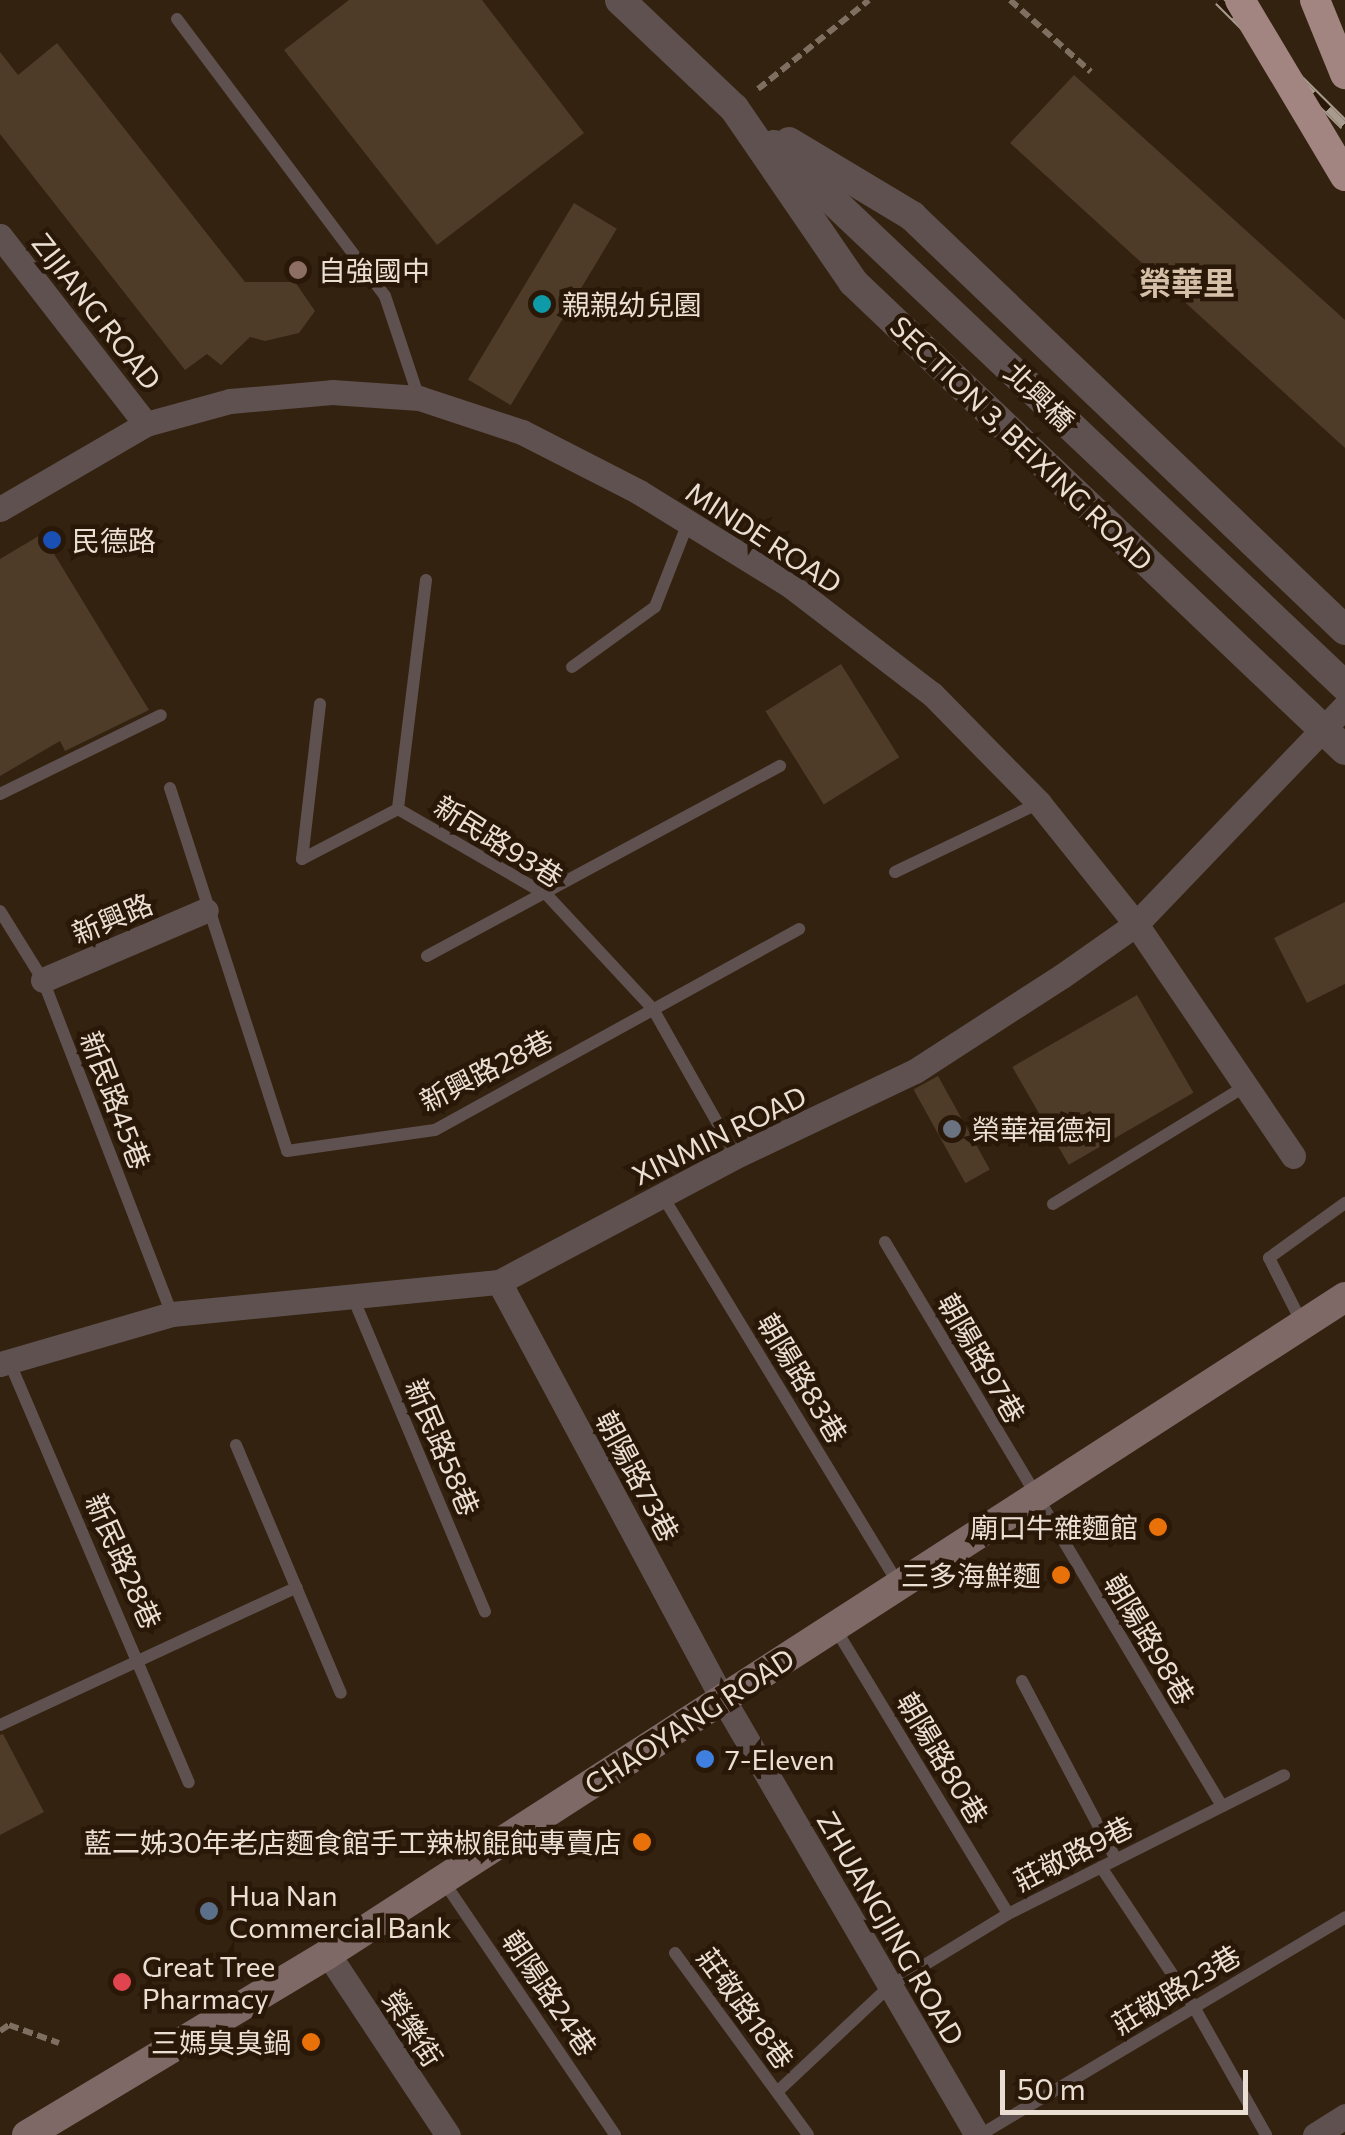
<!DOCTYPE html>
<meta charset="utf-8">
<style>
body{margin:0}
#map{position:relative;width:1345px;height:2135px;overflow:hidden;background:#332210;font-family:Commissioner,"Noto Sans TC",sans-serif}
div>[style]{position:absolute}
.building>*{inset:0;background:#4e3b28;transform-origin:0 0}
.path>*{height:6px;margin-top:-3px;transform-origin:0;background:repeating-linear-gradient(90deg,#7e6f60 0 10px,transparent 0 15px)}
.service>*{height:12px;margin:-6px;padding:0 6px;transform-origin:6px;border-radius:6px;background:#5f514f}
.minor>*{height:25px;margin:-12.5px;padding:0 12.5px;transform-origin:12.5px;border-radius:12.5px;background:#5f514f}
.tertiary>*{height:30px;margin:-15px;padding:0 15px;transform-origin:15px;border-radius:15px;background:#5f514f}
.secondary>*{height:30px;margin:-15px;padding:0 15px;transform-origin:15px;border-radius:15px;background:#7f6966}
.trunk>*{height:30px;margin:-15px;padding:0 15px;transform-origin:15px;border-radius:15px;background:#a28480}
.rail>*{height:11px;margin-top:-5.5px;transform-origin:0;background:repeating-linear-gradient(90deg,#291807 0 22px,#a89b8d 0 44px);box-sizing:border-box;border-block:2px solid #a89b8d}
.trunk-bridge>*{height:30px;margin:-15px;padding:0 15px;transform-origin:15px;border-radius:15px;background:#a28480}
.dots>*{width:28px;height:28px;translate:-50% -50%;box-sizing:border-box;border:5px solid #291807;border-radius:50%}
span{translate:-50% -50%;white-space:nowrap;text-align:center;line-height:1.15;-webkit-text-stroke:9px #291807;paint-order:stroke}
.poi-label{font-size:28px;color:#ebdfd4}
.left{translate:0 -50%;text-align:left}
.right{translate:-100% -50%;text-align:right}
.street-label{font-size:28px;color:#ebdfd4}
.quarter-label{font-size:32px;color:#d5bfa9;font-weight:700}
.scale{position:absolute;left:1000px;top:2070px;width:248px;height:45px;box-sizing:border-box;border:5px solid #ebdfd4;border-top:0;padding-left:12px;font-size:30px;line-height:35px;white-space:nowrap;color:#ebdfd4;-webkit-text-stroke:8px #291807;paint-order:stroke}
</style>
<div id="map">
<div class="building">
<div style="clip-path:polygon(349px 0,482px 0,584px 133px,437px 245px,284px 50px)"></div>
<div style="clip-path:polygon(57px 43px,245px 282px,295px 282px,315px 311px,299px 333px,265px 341px,250px 337px,221px 365px,207px 354px,185px 370px,0 134px,0 52px,18px 75px)"></div>
<div style="clip-path:polygon(1074px 75px,1345px 320px,1345px 448px,1010px 143px)"></div>
<div style="left:574px;top:203px;width:50px;height:206px;rotate:31deg"></div>
<div style="clip-path:polygon(42px 534px,149px 710px,65px 751px,60px 741px,0 776px,0 559px)"></div>
<div style="left:841px;top:664px;width:110px;height:89px;rotate:58deg"></div>
<div style="clip-path:polygon(1345px 902px,1345px 984px,1307px 1003px,1274px 938px)"></div>
<div style="left:1137px;top:995px;width:113px;height:144px;rotate:60deg"></div>
<div style="left:938px;top:1076px;width:107px;height:28px;rotate:61deg"></div>
<div style="clip-path:polygon(3px 1734px,44px 1812px,0 1835px,0 1735px)"></div>
</div>
<div class="path">
<div style="left:1010px;top:0;width:108px;rotate:41.6deg"></div>
<div style="left:758px;top:89px;width:142px;rotate:-38.7deg"></div>
<div style="left:0;top:2031px;width:11px;rotate:-34deg"></div>
<div style="left:9px;top:2025px;width:53px;rotate:19.8deg"></div>
</div>
<div class="service">
<div style="left:177px;top:19px;width:346px;rotate:53.1deg"></div>
<div style="left:385px;top:296px;width:108px;rotate:71.6deg"></div>
<div style="left:426px;top:580px;width:231px;rotate:97deg"></div>
<div style="left:398px;top:809px;width:172px;rotate:30deg"></div>
<div style="left:547px;top:895px;width:156px;rotate:47.1deg"></div>
<div style="left:653px;top:1009px;width:169px;rotate:60.5deg"></div>
<div style="left:572px;top:667px;width:102px;rotate:-35.9deg"></div>
<div style="left:655px;top:607px;width:90px;rotate:-68.6deg"></div>
<div style="left:320px;top:704px;width:156px;rotate:96.6deg"></div>
<div style="left:302px;top:859px;width:108px;rotate:-27.5deg"></div>
<div style="left:170px;top:788px;width:381px;rotate:72.1deg"></div>
<div style="left:287px;top:1151px;width:149px;rotate:-8.1deg"></div>
<div style="left:435px;top:1130px;width:416px;rotate:-28.9deg"></div>
<div style="left:0;top:794px;width:179px;rotate:-26.1deg"></div>
<div style="left:895px;top:872px;width:160px;rotate:-25.6deg"></div>
<div style="left:0;top:911px;width:81px;rotate:58.1deg"></div>
<div style="left:43px;top:980px;width:358px;rotate:68.9deg"></div>
<div style="left:427px;top:956px;width:401px;rotate:-28.3deg"></div>
<div style="left:662px;top:1195px;width:456px;rotate:58.7deg"></div>
<div style="left:1053px;top:1204px;width:228px;rotate:-31.5deg"></div>
<div style="left:885px;top:1242px;width:657px;rotate:59.14deg"></div>
<div style="left:354px;top:1300px;width:338px;rotate:67.2deg"></div>
<div style="left:1302px;top:1323px;width:73px;rotate:-116.9deg"></div>
<div style="left:1269px;top:1258px;width:94px;rotate:-35.9deg"></div>
<div style="left:9px;top:1361px;width:458px;rotate:66.9deg"></div>
<div style="left:236px;top:1445px;width:269px;rotate:67.1deg"></div>
<div style="left:835px;top:1628px;width:334px;rotate:58.8deg"></div>
<div style="left:1022px;top:1681px;width:201px;rotate:62.2deg"></div>
<div style="left:0;top:1725px;width:327px;rotate:-24.9deg"></div>
<div style="left:1101px;top:1867px;width:168px;rotate:56.4deg"></div>
<div style="left:1194px;top:2007px;width:147px;rotate:60.6deg"></div>
<div style="left:444px;top:1882px;width:305px;rotate:55.9deg"></div>
<div style="left:675px;top:1953px;width:225px;rotate:53.8deg"></div>
<div style="left:777px;top:2092px;width:155px;rotate:-43.2deg"></div>
<div style="left:890px;top:1986px;width:138px;rotate:-31.4deg"></div>
<div style="left:1008px;top:1914px;width:309px;rotate:-26.7deg"></div>
<div style="left:980px;top:2135px;width:425px;rotate:-30.8deg"></div>
</div>
<div class="minor">
<div style="left:0;top:236px;width:238px;rotate:52.2deg"></div>
<div style="left:0;top:509px;width:169px;rotate:-30.2deg"></div>
<div style="left:146px;top:424px;width:87px;rotate:-15.3deg"></div>
<div style="left:230px;top:401px;width:102px;rotate:-5deg"></div>
<div style="left:332px;top:392px;width:87px;rotate:3.9deg"></div>
<div style="left:419px;top:398px;width:108px;rotate:18.3deg"></div>
<div style="left:522px;top:432px;width:131px;rotate:27.1deg"></div>
<div style="left:639px;top:492px;width:179px;rotate:31.7deg"></div>
<div style="left:791px;top:586px;width:178px;rotate:37.5deg"></div>
<div style="left:932px;top:694px;width:153px;rotate:45.5deg"></div>
<div style="left:1039px;top:803px;width:155px;rotate:51.3deg"></div>
<div style="left:1136px;top:924px;width:280px;rotate:55.9deg"></div>
<div style="left:43px;top:980px;width:177px;rotate:-23.2deg"></div>
<div style="left:499px;top:1282px;width:473px;rotate:61.8deg"></div>
<div style="left:723px;top:1699px;width:505px;rotate:59.78deg"></div>
<div style="left:0;top:1364px;width:179px;rotate:-16.2deg"></div>
<div style="left:172px;top:1314px;width:329px;rotate:-5.6deg"></div>
<div style="left:499px;top:1282px;width:268px;rotate:-28deg"></div>
<div style="left:736px;top:1156px;width:198px;rotate:-25.4deg"></div>
<div style="left:915px;top:1071px;width:175px;rotate:-32.9deg"></div>
<div style="left:1062px;top:976px;width:90px;rotate:-35.1deg"></div>
<div style="left:1136px;top:924px;width:302px;rotate:-46.2deg"></div>
<div style="left:328px;top:1954px;width:217px;rotate:56.5deg"></div>
<div style="left:1315px;top:2135px;width:36px;rotate:-32deg"></div>
</div>
<div class="tertiary">
<div style="left:620px;top:0;width:157px;rotate:43.5deg"></div>
<div style="left:734px;top:108px;width:211px;rotate:55.6deg"></div>
<div style="left:853px;top:282px;width:679px;rotate:43.57deg"></div>
<div style="left:789px;top:142px;width:144px;rotate:31deg"></div>
<div style="left:912px;top:216px;width:599px;rotate:43.71deg"></div>
<div style="left:774px;top:145px;width:787px;rotate:43.45deg"></div>
</div>
<div class="secondary">
<div style="left:27px;top:2135px;width:351px;rotate:-31deg"></div>
<div style="left:328px;top:1954px;width:1211px;rotate:-32.86deg"></div>
</div>
<div class="trunk">
<div style="left:1315px;top:0;width:80px;rotate:67.9deg"></div>
</div>
<div class="rail">
<div style="left:1219px;top:0;width:177px;rotate:44.8deg"></div>
</div>
<div class="trunk-bridge">
<div style="left:1240px;top:0;width:205px;rotate:59.2deg"></div>
</div>
<div class="dots">
<div style="left:298px;top:270px;background:#8d6e63"></div>
<div style="left:542px;top:304px;background:#0f9aa8"></div>
<div style="left:52px;top:540px;background:#1a4fb4"></div>
<div style="left:952px;top:1129px;background:#6b7280"></div>
<div style="left:1158px;top:1527px;background:#e8710a"></div>
<div style="left:1061px;top:1575px;background:#e8710a"></div>
<div style="left:705px;top:1759px;background:#3f7fe0"></div>
<div style="left:642px;top:1842px;background:#e8710a"></div>
<div style="left:209px;top:1911px;background:#5c6f8a"></div>
<div style="left:122px;top:1982px;background:#e0444e"></div>
<div style="left:311px;top:2042px;background:#e8710a"></div>
</div>
<div class="poi-label">
<span class="left" style="left:318px;top:270px">自強國中</span>
<span class="left" style="left:562px;top:304px">親親幼兒園</span>
<span class="left" style="left:72px;top:540px">民德路</span>
<span class="left" style="left:972px;top:1129px">榮華福德祠</span>
<span class="right" style="left:1138px;top:1527px">廟口牛雜麵館</span>
<span class="right" style="left:1041px;top:1575px">三多海鮮麵</span>
<span class="left" style="left:725px;top:1759px">7-Eleven</span>
<span class="right" style="left:622px;top:1842px">藍二姊30年老店麵食館手工辣椒餛飩專賣店</span>
<span class="left" style="left:229px;top:1911px">Hua Nan<br>Commercial Bank</span>
<span class="left" style="left:142px;top:1982px">Great Tree<br>Pharmacy</span>
<span class="right" style="left:291px;top:2042px">三媽臭臭鍋</span>
</div>
<div class="street-label">
<span style="left:97px;top:311px;rotate:52deg">ZIJIANG ROAD</span>
<span style="left:1040px;top:396px;rotate:44deg">北興橋</span>
<span style="left:1022px;top:443px;rotate:44deg">SECTION 3, BEIXING ROAD</span>
<span style="left:764px;top:537px;rotate:33deg">MINDE ROAD</span>
<span style="left:499px;top:841px;rotate:32deg">新民路93巷</span>
<span style="left:112px;top:918px;rotate:-23deg">新興路</span>
<span style="left:486px;top:1070px;rotate:-27deg">新興路28巷</span>
<span style="left:116px;top:1100px;rotate:69deg">新民路45巷</span>
<span style="left:719px;top:1135px;rotate:-26deg">XINMIN ROAD</span>
<span style="left:982px;top:1358px;rotate:60deg">朝陽路97巷</span>
<span style="left:803px;top:1378px;rotate:59deg">朝陽路83巷</span>
<span style="left:443px;top:1447px;rotate:67deg">新民路58巷</span>
<span style="left:638px;top:1476px;rotate:62deg">朝陽路73巷</span>
<span style="left:124px;top:1561px;rotate:66deg">新民路28巷</span>
<span style="left:1150px;top:1639px;rotate:59deg">朝陽路98巷</span>
<span style="left:689px;top:1721px;rotate:-33deg">CHAOYANG ROAD</span>
<span style="left:943px;top:1758px;rotate:59deg">朝陽路80巷</span>
<span style="left:1073px;top:1853px;rotate:-27deg">莊敬路9巷</span>
<span style="left:891px;top:1928px;rotate:60deg">ZHUANGJING ROAD</span>
<span style="left:1176px;top:1989px;rotate:-31deg">莊敬路23巷</span>
<span style="left:550px;top:1993px;rotate:56deg">朝陽路24巷</span>
<span style="left:746px;top:2008px;rotate:54deg">莊敬路18巷</span>
<span style="left:413px;top:2028px;rotate:57deg">榮樂街</span>
</div>
<div class="quarter-label">
<span style="left:1187px;top:282px">榮華里</span>
</div>
<div class="scale">50 m</div>
</div>
